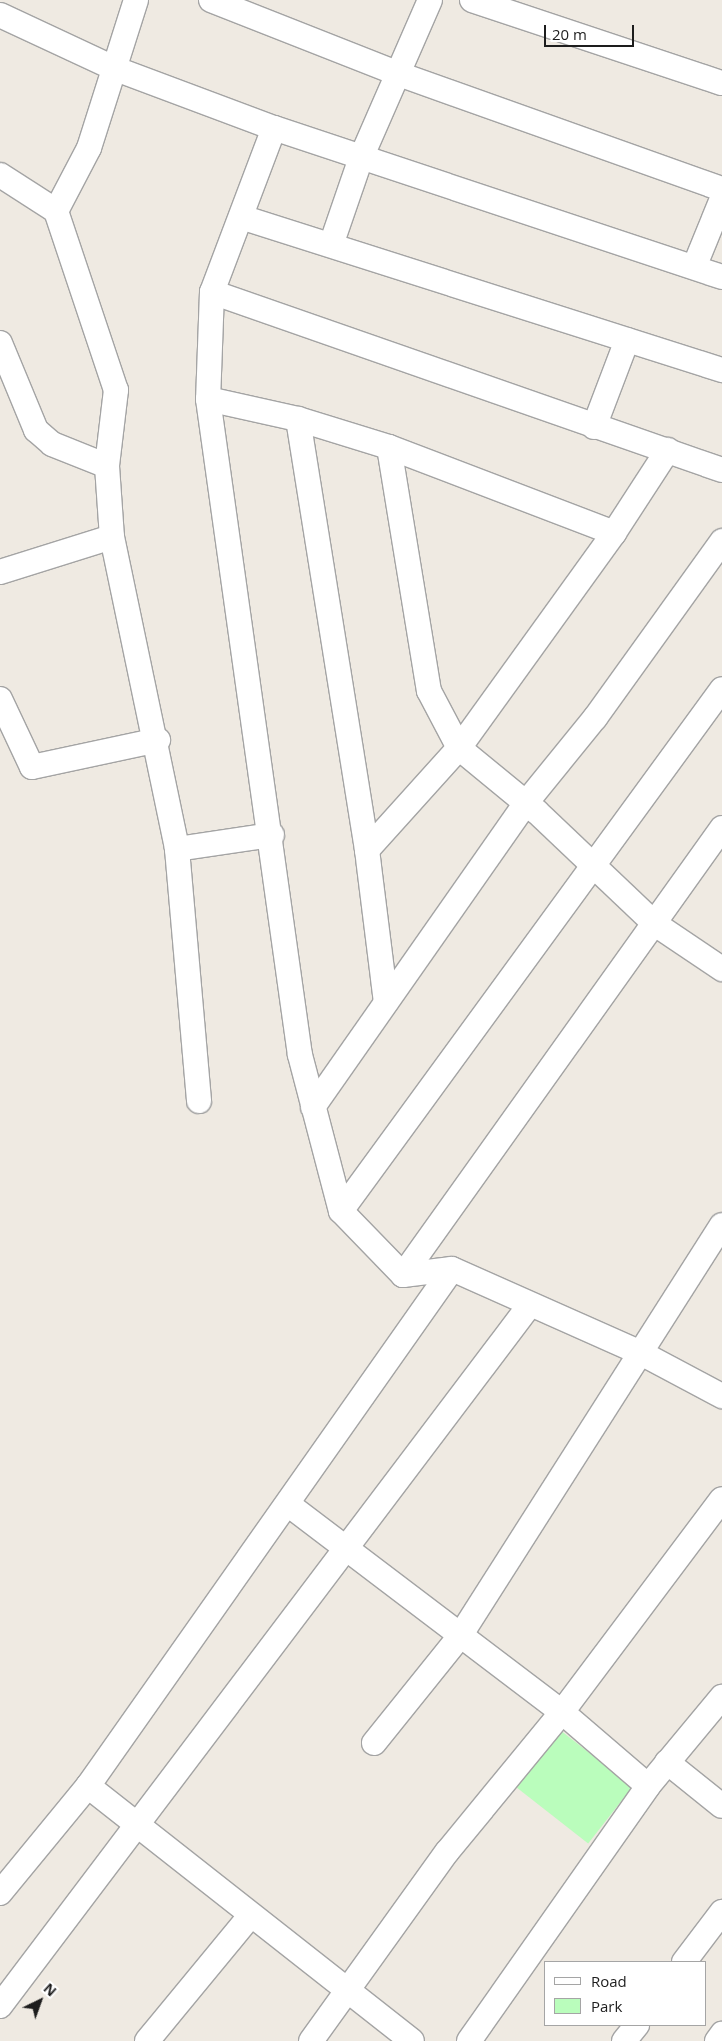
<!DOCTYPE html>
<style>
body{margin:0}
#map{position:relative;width:722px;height:2041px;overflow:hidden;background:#efeae2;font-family:"Open Sans",sans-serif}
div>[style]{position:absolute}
.park>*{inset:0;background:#bafdbc;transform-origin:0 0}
.roads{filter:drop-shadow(1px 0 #a4a4a4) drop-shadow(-1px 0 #a4a4a4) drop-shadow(0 1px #a4a4a4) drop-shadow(0 -1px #a4a4a4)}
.minor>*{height:24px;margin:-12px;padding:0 12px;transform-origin:12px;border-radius:12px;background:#fff}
span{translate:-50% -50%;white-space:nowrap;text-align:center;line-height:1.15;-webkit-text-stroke:4px #fff;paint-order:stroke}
.legend{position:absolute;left:544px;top:1961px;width:162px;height:65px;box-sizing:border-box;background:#fff;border:1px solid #a5a5a5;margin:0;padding:6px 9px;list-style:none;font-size:15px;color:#1d1d1d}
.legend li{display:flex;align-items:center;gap:10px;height:25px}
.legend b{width:25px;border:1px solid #a5a5a5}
.north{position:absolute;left:15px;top:1976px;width:50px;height:50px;-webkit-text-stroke:4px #fff;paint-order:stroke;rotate:42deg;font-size:14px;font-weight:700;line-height:20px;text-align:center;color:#1d1d1d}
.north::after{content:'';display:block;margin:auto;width:18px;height:22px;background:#1d1d1d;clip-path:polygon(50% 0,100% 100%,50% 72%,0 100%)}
.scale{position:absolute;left:544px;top:25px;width:90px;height:22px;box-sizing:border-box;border:2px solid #1d1d1d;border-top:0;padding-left:6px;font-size:15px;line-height:18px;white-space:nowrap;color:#1d1d1d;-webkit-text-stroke:4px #fff;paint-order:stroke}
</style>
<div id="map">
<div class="park">
<div style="left:560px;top:1730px;width:92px;height:72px;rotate:38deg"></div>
</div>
<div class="roads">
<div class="minor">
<div style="left:136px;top:0;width:155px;rotate:107.6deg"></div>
<div style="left:89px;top:148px;width:71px;rotate:117.6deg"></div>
<div style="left:56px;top:211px;width:189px;rotate:71.5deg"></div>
<div style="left:116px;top:390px;width:77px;rotate:96.8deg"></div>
<div style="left:107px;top:466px;width:71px;rotate:86deg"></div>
<div style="left:112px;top:537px;width:319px;rotate:78.2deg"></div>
<div style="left:177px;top:849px;width:253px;rotate:85deg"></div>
<div style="left:211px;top:0;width:199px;rotate:21.5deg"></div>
<div style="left:396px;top:73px;width:346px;rotate:19.6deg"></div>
<div style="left:472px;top:0;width:263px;rotate:18.4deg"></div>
<div style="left:0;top:15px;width:128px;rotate:25deg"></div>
<div style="left:116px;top:69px;width:169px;rotate:20.5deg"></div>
<div style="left:274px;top:128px;width:472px;rotate:18.4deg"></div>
<div style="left:274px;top:128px;width:175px;rotate:110.7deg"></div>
<div style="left:212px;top:292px;width:107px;rotate:92.1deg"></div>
<div style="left:208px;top:399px;width:662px;rotate:82.02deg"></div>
<div style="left:300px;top:1055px;width:161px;rotate:75.3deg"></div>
<div style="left:341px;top:1211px;width:89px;rotate:45.9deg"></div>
<div style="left:403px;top:1275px;width:49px;rotate:-7deg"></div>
<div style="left:452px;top:1269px;width:207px;rotate:24deg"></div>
<div style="left:641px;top:1353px;width:92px;rotate:28deg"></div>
<div style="left:0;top:175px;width:67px;rotate:32.7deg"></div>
<div style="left:241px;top:217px;width:505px;rotate:17.65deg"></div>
<div style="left:331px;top:245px;width:92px;rotate:-71deg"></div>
<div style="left:361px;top:158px;width:172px;rotate:-66.4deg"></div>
<div style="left:695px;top:265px;width:71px;rotate:-67.8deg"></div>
<div style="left:212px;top:292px;width:540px;rotate:19.24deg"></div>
<div style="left:0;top:343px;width:94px;rotate:67.5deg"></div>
<div style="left:36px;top:430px;width:21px;rotate:41deg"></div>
<div style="left:52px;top:444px;width:59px;rotate:21.8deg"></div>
<div style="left:208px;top:399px;width:92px;rotate:12.5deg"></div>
<div style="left:298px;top:419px;width:95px;rotate:17.1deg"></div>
<div style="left:389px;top:447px;width:241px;rotate:20.9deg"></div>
<div style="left:298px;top:419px;width:436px;rotate:80.9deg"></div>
<div style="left:367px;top:850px;width:153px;rotate:82.9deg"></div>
<div style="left:594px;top:427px;width:93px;rotate:-69.2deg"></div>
<div style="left:389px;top:447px;width:247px;rotate:80.7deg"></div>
<div style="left:429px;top:691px;width:64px;rotate:62.2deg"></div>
<div style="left:459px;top:748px;width:101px;rotate:39.4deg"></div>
<div style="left:537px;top:812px;width:163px;rotate:43.5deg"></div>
<div style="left:655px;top:924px;width:81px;rotate:33.9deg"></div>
<div style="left:0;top:572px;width:117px;rotate:-17.4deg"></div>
<div style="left:0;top:699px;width:75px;rotate:64.8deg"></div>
<div style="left:32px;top:767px;width:129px;rotate:-12.1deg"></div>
<div style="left:177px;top:849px;width:96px;rotate:-8.4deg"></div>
<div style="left:367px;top:850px;width:137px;rotate:-48deg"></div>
<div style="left:459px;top:748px;width:265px;rotate:-54.2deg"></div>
<div style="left:614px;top:533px;width:99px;rotate:-57deg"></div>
<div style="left:313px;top:1107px;width:370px;rotate:-55deg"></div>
<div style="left:525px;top:804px;width:111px;rotate:-50.9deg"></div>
<div style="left:595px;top:718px;width:218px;rotate:-54.3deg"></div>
<div style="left:341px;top:1211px;width:646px;rotate:-53.87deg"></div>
<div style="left:403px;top:1275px;width:549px;rotate:-54.49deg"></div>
<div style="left:289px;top:1505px;width:343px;rotate:37.2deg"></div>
<div style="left:562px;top:1712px;width:113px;rotate:40.7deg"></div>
<div style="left:374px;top:1743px;width:137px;rotate:-51.2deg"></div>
<div style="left:460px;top:1636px;width:487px;rotate:-57.5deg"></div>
<div style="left:667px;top:1762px;width:70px;rotate:38.7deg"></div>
<div style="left:88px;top:1786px;width:412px;rotate:38.2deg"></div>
<div style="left:0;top:1893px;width:139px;rotate:-50.6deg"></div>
<div style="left:88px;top:1786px;width:632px;rotate:-54.85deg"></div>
<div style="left:684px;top:1962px;width:63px;rotate:-52.8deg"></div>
<div style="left:0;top:2006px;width:877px;rotate:-52.92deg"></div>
<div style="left:147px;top:2041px;width:163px;rotate:-50.5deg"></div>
<div style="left:311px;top:2041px;width:233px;rotate:-54.3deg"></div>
<div style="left:447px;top:1852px;width:181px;rotate:-50.6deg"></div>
<div style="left:562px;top:1712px;width:266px;rotate:-53.1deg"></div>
<div style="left:469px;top:2041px;width:312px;rotate:-54.9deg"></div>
<div style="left:648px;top:1786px;width:116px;rotate:-50.3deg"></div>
<div style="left:624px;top:2041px;width:21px;rotate:-51deg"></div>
<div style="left:717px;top:2041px;width:9px;rotate:-54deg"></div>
</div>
</div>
<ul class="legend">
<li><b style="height:6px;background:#fff"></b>Road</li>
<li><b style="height:14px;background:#bafdbc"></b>Park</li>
</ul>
<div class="north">N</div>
<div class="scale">20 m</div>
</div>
